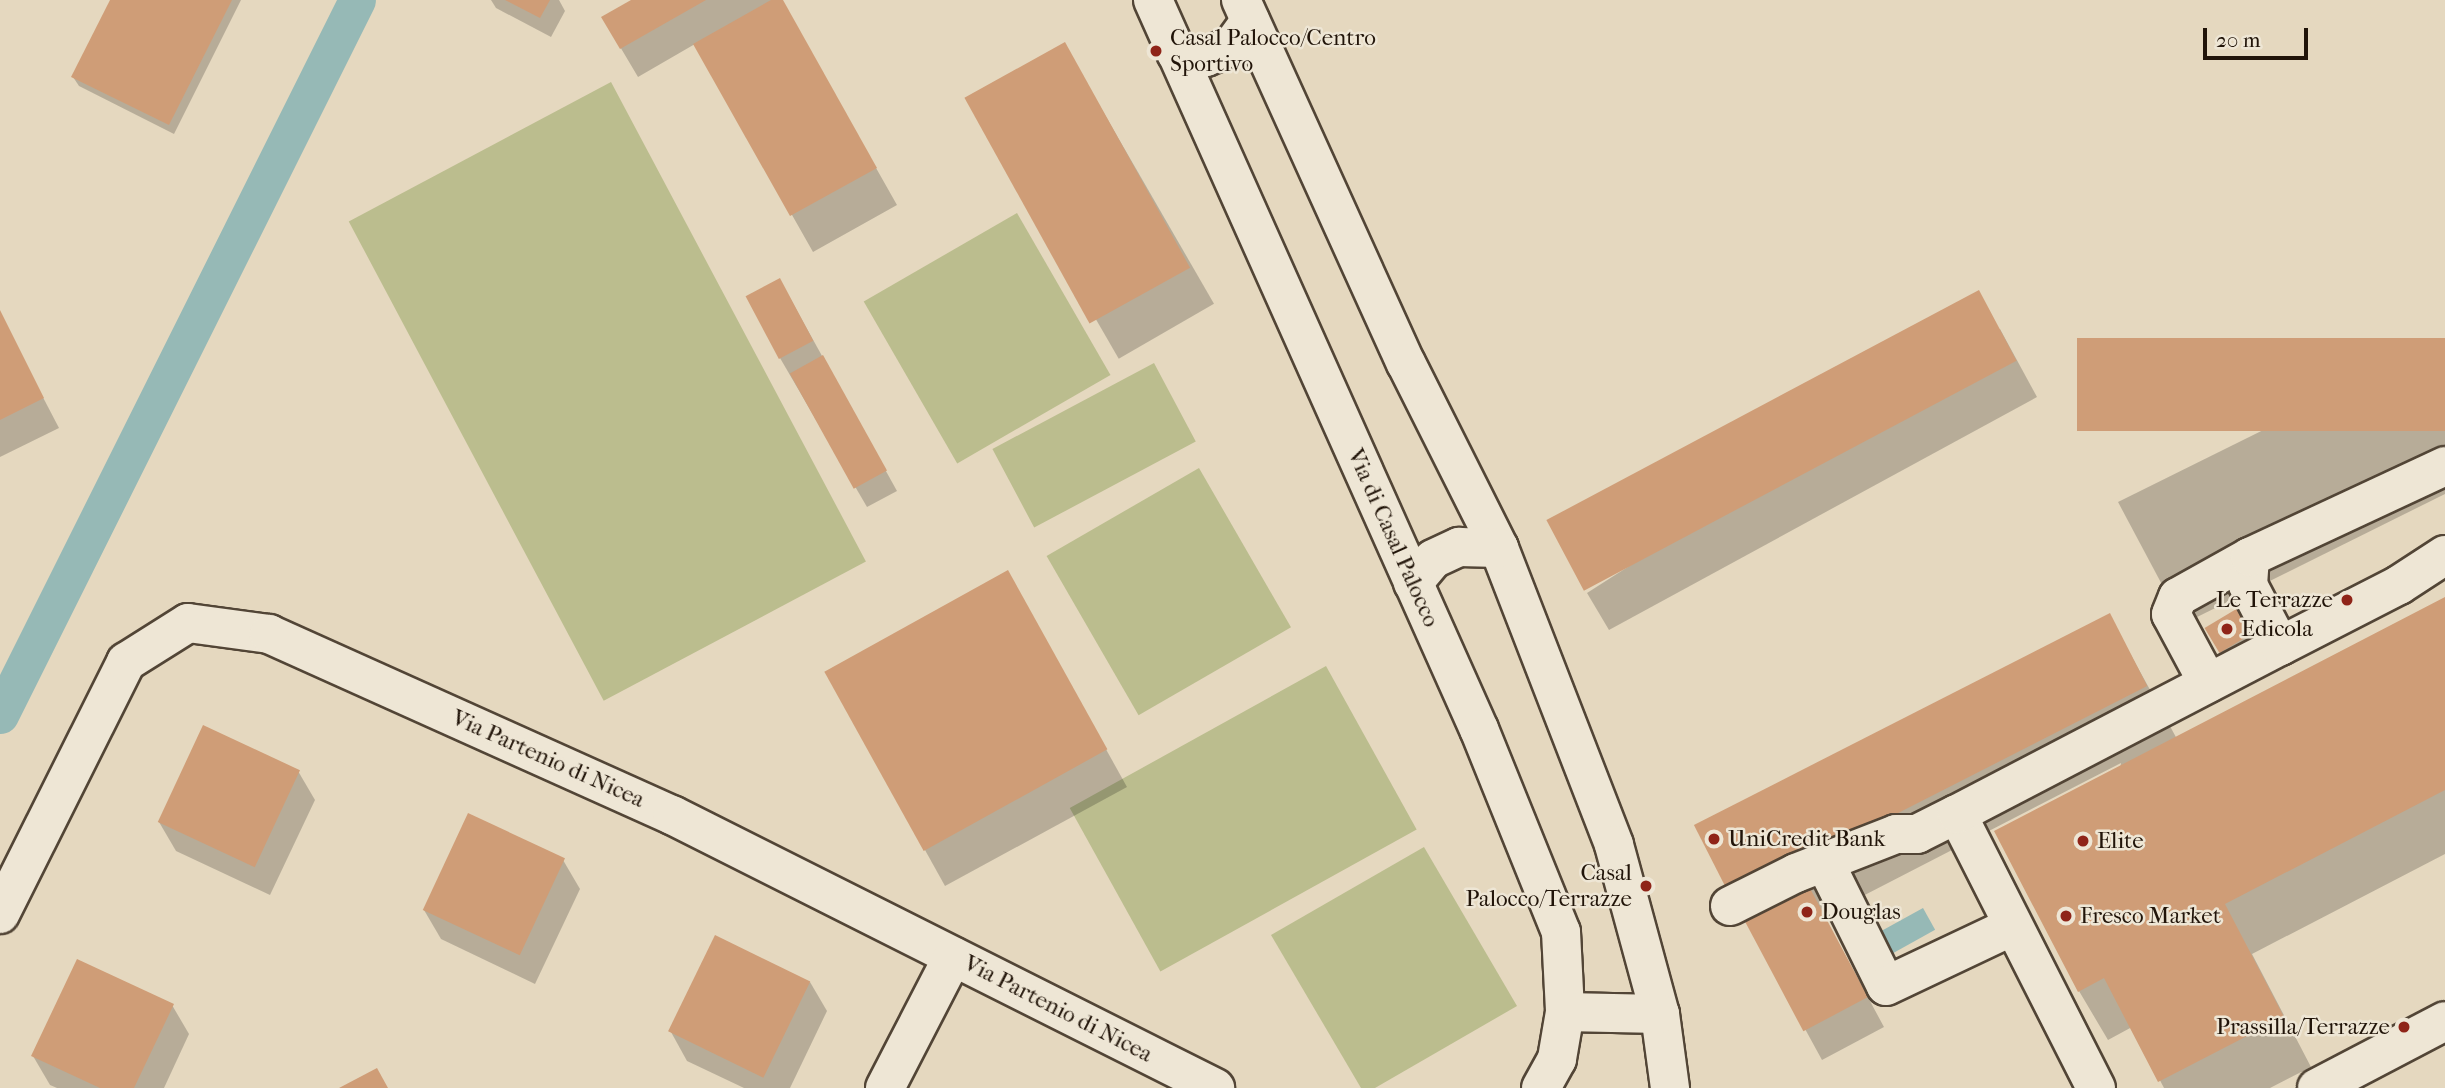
<!DOCTYPE html>
<style>
body{margin:0}
#map{position:relative;width:2445px;height:1088px;overflow:hidden;background:#e5d8bf;font-family:"IM FELL French Canon",serif}
div>[style]{position:absolute}
.green>*{inset:0;background:#bbbd8e;transform-origin:0 0}
.water>*{inset:0;background:#96b9b6;transform-origin:0 0}
.shadow>*{inset:0;background:#0003;transform-origin:0 0}
.canal>*{height:37px;margin:-18.5px;padding:0 18.5px;transform-origin:18.5px;border-radius:18.5px;background:#96b9b6}
.building>*{inset:0;background:#cf9d77;transform-origin:0 0}
.roads{filter:drop-shadow(2px 0 #524536) drop-shadow(-2px 0 #524536) drop-shadow(0 2px #524536) drop-shadow(0 -2px #524536)}
.minor>*{height:38px;margin:-19px;padding:0 19px;transform-origin:19px;border-radius:19px;background:#eee6d5}
.dots>*{width:19px;height:19px;translate:-50% -50%;box-sizing:border-box;border:4px solid #eee6d5;border-radius:50%}
span{translate:-50% -50%;white-space:nowrap;text-align:center;line-height:1.15;-webkit-text-stroke:5px #eee6d5;paint-order:stroke}
.poi-label{font-size:23px;color:#211409}
.left{translate:0 -50%;text-align:left}
.right{translate:-100% -50%;text-align:right}
.street-label{font-size:23px;color:#211409}
.scale{position:absolute;left:2203px;top:28px;width:105px;height:32px;box-sizing:border-box;border:4px solid #211409;border-top:0;padding-left:9px;font-size:21px;line-height:24px;white-space:nowrap;color:#211409;-webkit-text-stroke:5px #eee6d5;paint-order:stroke}
</style>
<div id="map">
<div class="green">
<div style="left:611px;top:82px;width:543px;height:297px;rotate:62deg"></div>
<div style="left:1017px;top:213px;width:187px;height:177px;rotate:60deg"></div>
<div style="left:1154px;top:363px;width:89px;height:183px;rotate:62deg"></div>
<div style="left:1199px;top:468px;width:184px;height:176px;rotate:60deg"></div>
<div style="left:1326px;top:666px;width:187px;height:293px;rotate:61deg"></div>
<div style="clip-path:polygon(1424px 847px,1517px 1006px,1375px 1088px,1361px 1088px,1271px 935px)"></div>
</div>
<div class="water">
<div style="left:1923px;top:908px;width:25px;height:58px;rotate:61deg"></div>
</div>
<div class="shadow">
<div style="clip-path:polygon(112px 0,241px 0,174px 134px,79px 86px,73px 77px)"></div>
<div style="clip-path:polygon(491px 0,559px 0,565px 11px,551px 37px,496px 8px)"></div>
<div style="clip-path:polygon(635px 0,781px 0,897px 205px,813px 252px,695px 44px,638px 77px,603px 18px)"></div>
<div style="left:1064px;top:44px;width:300px;height:110px;rotate:60deg"></div>
<div style="clip-path:polygon(791px 300px,897px 491px,867px 507px,780px 358px)"></div>
<div style="clip-path:polygon(0 315px,59px 428px,0 457px)"></div>
<div style="clip-path:polygon(2000px 329px,2037px 397px,1609px 630px,1587px 593px)"></div>
<div style="clip-path:polygon(2445px 340px,2445px 494px,2183px 624px,2118px 502px)"></div>
<div style="clip-path:polygon(2445px 599px,2445px 854px,2252px 954px,2311px 1067px,2270px 1088px,2164px 1088px,2132px 1027px,2108px 1040px,2079px 991px,2121px 763px,1824px 916px,1884px 1027px,1822px 1060px,1741px 912px,2109px 615px,2177px 739px)"></div>
<div style="clip-path:polygon(1028px 609px,1127px 787px,945px 886px,826px 672px)"></div>
<div style="left:2237px;top:610px;width:39px;height:36px;rotate:59deg"></div>
<div style="clip-path:polygon(298px 771px,315px 800px,270px 895px,176px 851px,159px 822px)"></div>
<div style="clip-path:polygon(563px 860px,580px 889px,535px 984px,441px 939px,424px 910px)"></div>
<div style="clip-path:polygon(810px 982px,827px 1011px,790px 1088px,744px 1088px,687px 1061px,671px 1032px)"></div>
<div style="clip-path:polygon(172px 1005px,189px 1034px,164px 1088px,57px 1088px,50px 1085px,33px 1056px)"></div>
</div>
<div class="canal">
<div style="left:0;top:715px;width:799px;rotate:-63.47deg"></div>
</div>
<div class="building">
<div style="clip-path:polygon(110px 0,232px 0,169px 125px,71px 77px)"></div>
<div style="clip-path:polygon(505px 0,550px 0,540px 18px)"></div>
<div style="clip-path:polygon(631px 0,706px 0,620px 49px,601px 17px)"></div>
<div style="clip-path:polygon(771px 0,783px 0,877px 168px,790px 216px,693px 44px)"></div>
<div style="left:1065px;top:42px;width:258px;height:115px;rotate:61deg"></div>
<div style="left:780px;top:278px;width:71px;height:39px;rotate:62deg"></div>
<div style="left:1979px;top:290px;width:80px;height:490px;rotate:62deg"></div>
<div style="clip-path:polygon(0 310px,44px 398px,0 420px)"></div>
<div style="left:2445px;top:338px;width:93px;height:368px;rotate:90deg"></div>
<div style="left:823px;top:355px;width:132px;height:38px;rotate:61deg"></div>
<div style="left:1008px;top:570px;width:205px;height:210px;rotate:61deg"></div>
<div style="clip-path:polygon(2445px 597px,2445px 790px,2225px 904px,2284px 1017px,2158px 1082px,2104px 978px,2078px 992px,1994px 831px)"></div>
<div style="left:2238px;top:608px;width:29px;height:39px;rotate:59deg"></div>
<div style="left:2110px;top:613px;width:82px;height:467px;rotate:63deg"></div>
<div style="left:203px;top:725px;width:107px;height:107px;rotate:25deg"></div>
<div style="left:468px;top:813px;width:107px;height:107px;rotate:25deg"></div>
<div style="left:1804px;top:877px;width:136px;height:73px;rotate:62deg"></div>
<div style="left:715px;top:935px;width:106px;height:107px;rotate:26deg"></div>
<div style="clip-path:polygon(77px 959px,174px 1004px,134px 1088px,100px 1088px,31px 1056px)"></div>
<div style="clip-path:polygon(377px 1068px,388px 1088px,339px 1088px)"></div>
</div>
<div class="roads">
<div class="minor">
<div style="left:1153px;top:0;width:799px;rotate:65.91deg"></div>
<div style="left:1479px;top:729px;width:219px;rotate:68deg"></div>
<div style="left:1561px;top:932px;width:80px;rotate:87.1deg"></div>
<div style="left:1565px;top:1012px;width:48px;rotate:99.7deg"></div>
<div style="left:1557px;top:1059px;width:33px;rotate:119deg"></div>
<div style="left:1241px;top:0;width:399px;rotate:65.6deg"></div>
<div style="left:1406px;top:363px;width:207px;rotate:63.3deg"></div>
<div style="left:1499px;top:548px;width:318px;rotate:68.8deg"></div>
<div style="left:1614px;top:845px;width:175px;rotate:74.8deg"></div>
<div style="left:1660px;top:1014px;width:75px;rotate:82.3deg"></div>
<div style="left:1176px;top:53px;width:30px;rotate:8deg"></div>
<div style="left:1206px;top:57px;width:28px;rotate:-23deg"></div>
<div style="left:1232px;top:46px;width:31px;rotate:-54deg"></div>
<div style="left:1413px;top:583px;width:31px;rotate:-50deg"></div>
<div style="left:1433px;top:559px;width:29px;rotate:-25deg"></div>
<div style="left:1459px;top:547px;width:40px;rotate:1.4deg"></div>
<div style="left:2280px;top:646px;width:134px;rotate:-27.1deg"></div>
<div style="left:2399px;top:585px;width:55px;rotate:-33.1deg"></div>
<div style="left:2208px;top:683px;width:78px;rotate:-118.2deg"></div>
<div style="left:2171px;top:614px;width:18px;rotate:-68deg"></div>
<div style="left:2178px;top:597px;width:82px;rotate:-29.1deg"></div>
<div style="left:1825px;top:863px;width:137px;rotate:63.6deg"></div>
<div style="left:1886px;top:986px;width:140px;rotate:-25.3deg"></div>
<div style="left:1730px;top:906px;width:74px;rotate:-26.6deg"></div>
<div style="left:1796px;top:873px;width:107px;rotate:-21.3deg"></div>
<div style="left:1896px;top:834px;width:21px"></div>
<div style="left:1917px;top:834px;width:45px;rotate:-26.6deg"></div>
<div style="left:0;top:914px;width:282px;rotate:-63.4deg"></div>
<div style="left:126px;top:662px;width:73px;rotate:-32.2deg"></div>
<div style="left:188px;top:623px;width:82px;rotate:7.7deg"></div>
<div style="left:269px;top:634px;width:442px;rotate:24.2deg"></div>
<div style="left:672px;top:815px;width:608px;rotate:26.69deg"></div>
<div style="left:1565px;top:1012px;width:95px;rotate:1.2deg"></div>
<div style="left:885px;top:1088px;width:148px;rotate:-62.7deg"></div>
<div style="left:2096px;top:1088px;width:307px;rotate:-116.9deg"></div>
<div style="left:1957px;top:814px;width:364px;rotate:-27.5deg"></div>
<div style="left:2280px;top:646px;width:69px;rotate:-117.7deg"></div>
<div style="left:2248px;top:585px;width:28px;rotate:-86deg"></div>
<div style="left:2250px;top:557px;width:215px;rotate:-25deg"></div>
<div style="left:2317px;top:1088px;width:144px;rotate:-27.6deg"></div>
</div>
</div>
<div class="dots">
<div style="left:1156px;top:51px;background:#8f2418"></div>
<div style="left:2347px;top:600px;background:#8f2418"></div>
<div style="left:2227px;top:629px;background:#8f2418"></div>
<div style="left:1714px;top:839px;background:#8f2418"></div>
<div style="left:2083px;top:841px;background:#8f2418"></div>
<div style="left:1646px;top:886px;background:#8f2418"></div>
<div style="left:1807px;top:912px;background:#8f2418"></div>
<div style="left:2066px;top:916px;background:#8f2418"></div>
<div style="left:2404px;top:1027px;background:#8f2418"></div>
</div>
<div class="poi-label">
<span class="left" style="left:1170px;top:51px">Casal Palocco/Centro<br>Sportivo</span>
<span class="right" style="left:2333px;top:600px">Le Terrazze</span>
<span class="left" style="left:2241px;top:629px">Edicola</span>
<span class="left" style="left:1728px;top:839px">UniCredit Bank</span>
<span class="left" style="left:2097px;top:841px">Elite</span>
<span class="right" style="left:1632px;top:886px">Casal<br>Palocco/Terrazze</span>
<span class="left" style="left:1821px;top:912px">Douglas</span>
<span class="left" style="left:2080px;top:916px">Fresco Market</span>
<span class="right" style="left:2390px;top:1027px">Prassilla/Terrazze</span>
</div>
<div class="street-label">
<span style="left:1393px;top:538px;rotate:66deg">Via di Casal Palocco</span>
<span style="left:548px;top:759px;rotate:24deg">Via Partenio di Nicea</span>
<span style="left:1058px;top:1009px;rotate:27deg">Via Partenio di Nicea</span>
</div>
<div class="scale">20 m</div>
</div>
